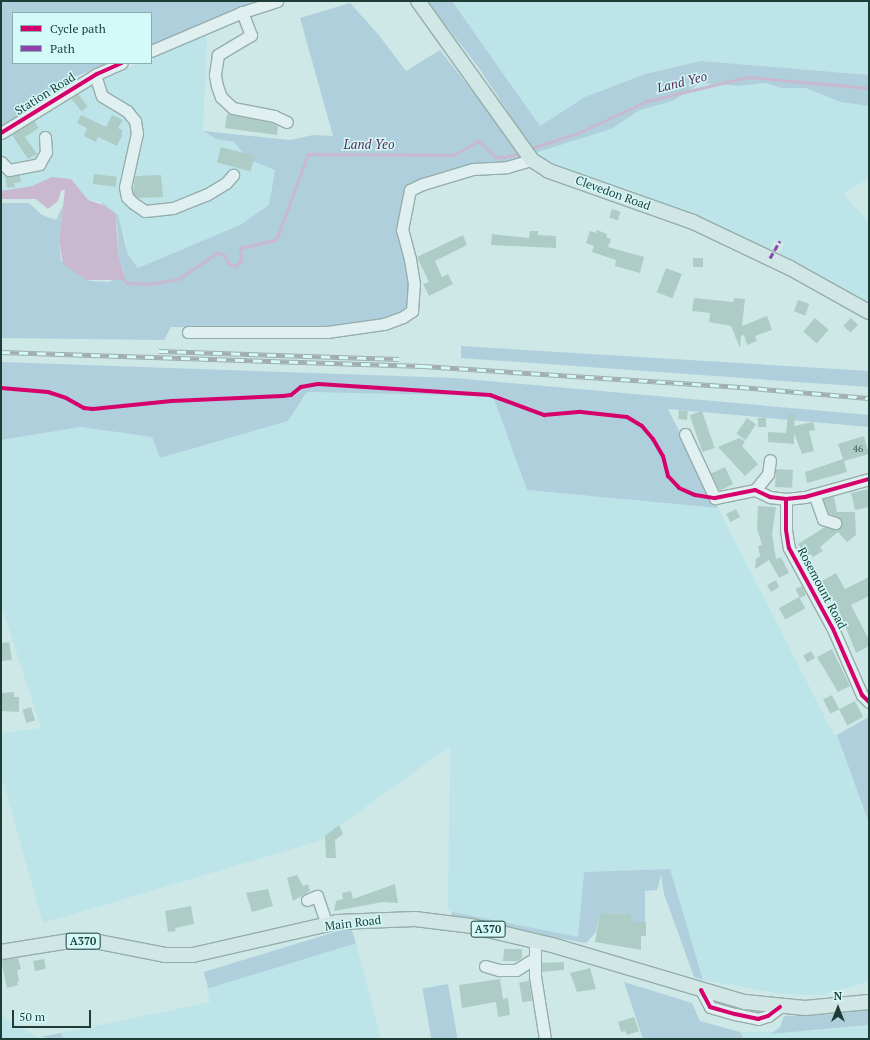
<!DOCTYPE html>
<style>
body{margin:0}
#map{position:relative;width:870px;height:1040px;overflow:hidden;background:#cee8e8;font-family:"PT Serif",serif}
div>[style]{position:absolute}
.farmland>*{inset:0;background:#bde5e9}
.green>*{inset:0;background:#afcfdc;transform-origin:0 0}
.water>*{inset:0;background:#c8b9d0}
.stream>*{height:3px;margin:-1.5px;padding:0 1.5px;transform-origin:1.5px;border-radius:1.5px;background:#c8b9d0}
.building>*{inset:0;background:#aeccc6;transform-origin:0 0}
.roads{filter:drop-shadow(1px 0 #96adab) drop-shadow(-1px 0 #96adab) drop-shadow(0 1px #96adab) drop-shadow(0 -1px #96adab)}
.minor>*{height:11px;margin:-5.5px;padding:0 5.5px;transform-origin:5.5px;border-radius:5.5px;background:#e0efef}
.major>*{height:14px;margin:-7px;padding:0 7px;transform-origin:7px;border-radius:7px;background:#d1e7e6}
.rail>*{height:4.5px;margin-top:-2.25px;transform-origin:0;background:repeating-linear-gradient(90deg,#d3f9f9 0 9px,#a0afad 0 18px);box-sizing:border-box;border-block:1px solid #a0afad}
.quiet>*{height:3px;margin-top:-1.5px;transform-origin:0;background:repeating-linear-gradient(90deg,#8e44ad 0 6px,transparent 0 9px)}
.cycleway>*{height:4px;margin:-2px;padding:0 2px;transform-origin:2px;border-radius:2px;background:#d6006c}
span{translate:-50% -50%;white-space:nowrap;text-align:center;line-height:1.15;-webkit-text-stroke:3px #d3f9f9;paint-order:stroke}
.number-label{font-size:10px;color:#41615a}
.number-label span{-webkit-text-stroke-width:0}
.shield-label span{padding:1px 3px;background:#d3f9f9;border:1px solid;border-radius:3px;-webkit-text-stroke-width:0}
.shield-label{font-size:11px;color:#1d3d36;font-weight:700}
.street-label{font-size:12px;color:#1d3d36}
.water-label{font-size:13px;color:#5f2b53;font-style:italic}
.frame{position:absolute;inset:0;border:2px solid #1d3d36;pointer-events:none}
.legend{position:absolute;left:12px;top:12px;width:140px;height:52px;box-sizing:border-box;background:#d3f9f9;border:1px solid #8aaeab;margin:0;padding:5px 7px;list-style:none;font-size:12px;color:#1d3d36}
.legend li{display:flex;align-items:center;gap:8px;height:20px}
.legend b{width:20px;border:1px solid #8aaeab}
.north{position:absolute;left:818px;top:988px;width:40px;height:40px;-webkit-text-stroke:3px #d3f9f9;paint-order:stroke;rotate:0deg;font-size:11px;font-weight:700;line-height:16px;text-align:center;color:#1d3d36}
.north::after{content:'';display:block;margin:auto;width:14px;height:18px;background:#1d3d36;clip-path:polygon(50% 0,100% 100%,50% 72%,0 100%)}
.scale{position:absolute;left:12px;top:1010px;width:79px;height:18px;box-sizing:border-box;border:2px solid #1d3d36;border-top:0;padding-left:5px;font-size:12px;line-height:14px;white-space:nowrap;color:#1d3d36;-webkit-text-stroke:3px #d3f9f9;paint-order:stroke}
</style>
<div id="map">
<div class="farmland">
<div style="clip-path:polygon(452px 1px,869px 1px,869px 75px,701px 61px,645px 74px,585px 97px,540px 126px)"></div>
<div style="clip-path:polygon(207px 35px,203px 131px,216px 139px,234px 142px,248px 159px,275px 170px,269px 205px,240px 225px,138px 268px,128px 255px,125px 236px,103px 202px,89px 200px,66px 181px,1px 192px,1px 142px,11px 132px,91px 81px,97px 85px,114px 74px,138px 63px,151px 63px,151px 57px)"></div>
<div style="clip-path:polygon(700px 83px,740px 86px,765px 83px,782px 88px,806px 88px,840px 102px,869px 106px,869px 178px,843px 194px,869px 222px,869px 305px,778px 256px,785px 243px,775px 239px,768px 252px,705px 219px,558px 168px,535px 153px,611px 129px,640px 110px,673px 101px)"></div>
<div style="clip-path:polygon(307px 392px,494px 396px,527px 490px,718px 508px,834px 735px,837px 735px,869px 823px,869px 981px,822px 995px,780px 994px,703px 980px,670px 869px,584px 872px,578px 938px,452px 912px,448px 908px,450px 746px,319px 841px,43px 923px,1px 775px,1px 733px,41px 728px,1px 605px,1px 440px,81px 427px,152px 437px,160px 458px,288px 421px)"></div>
<div style="clip-path:polygon(356px 943px,381px 1039px,64px 1039px,61px 1033px,210px 1002px,205px 977px)"></div>
<div style="clip-path:polygon(1px 1009px,4px 1018px,41px 1039px,1px 1039px)"></div>
<div style="clip-path:polygon(869px 1025px,869px 1039px,744px 1039px,740px 1032px,817px 1031px)"></div>
</div>
<div class="green">
<div style="clip-path:polygon(1px 1px,259px 1px,151px 45px,151px 13px,13px 13px,13px 63px,108px 63px,65px 81px,1px 128px)"></div>
<div style="clip-path:polygon(427px 1px,452px 1px,540px 126px,585px 97px,645px 74px,701px 61px,869px 75px,869px 106px,840px 102px,806px 88px,782px 88px,765px 83px,740px 86px,700px 83px,673px 101px,640px 110px,611px 129px,535px 153px,479px 68px)"></div>
<div style="clip-path:polygon(350px 3px,378px 34px,406px 71px,440px 50px,525px 159px,407px 189px,409px 309px,382px 320px,328px 327px,171px 327px,164px 340px,1px 338px,1px 203px,29px 203px,42px 215px,56px 220px,63px 205px,59px 241px,61px 261px,83px 278px,90px 281px,109px 282px,125px 274px,119px 259px,117px 227px,109px 208px,101px 203px,102px 202px,118px 215px,128px 255px,138px 268px,240px 225px,269px 205px,275px 170px,248px 159px,234px 142px,216px 139px,203px 131px,290px 140px,313px 135px,333px 136px,300px 18px)"></div>
<div style="clip-path:polygon(461px 346px,869px 371px,869px 387px,461px 358px)"></div>
<div style="clip-path:polygon(1px 362px,455px 378px,869px 415px,869px 427px,668px 409px,718px 508px,527px 490px,493px 396px,307px 392px,288px 421px,160px 458px,152px 437px,81px 427px,1px 440px)"></div>
<div style="clip-path:polygon(869px 717px,869px 823px,837px 735px)"></div>
<div style="clip-path:polygon(670px 869px,703px 980px,694px 977px,664px 894px,661px 875px,657px 890px,645px 891px,645px 922px,631px 922px,631px 914px,600px 913px,596px 932px,586px 943px,451px 919px,452px 912px,578px 937px,584px 872px)"></div>
<div style="left:351px;top:927px;width:17px;height:154px;rotate:73deg"></div>
<div style="clip-path:polygon(624px 982px,692px 1003px,700px 1021px,740px 1032px,744px 1039px,643px 1039px)"></div>
<div style="left:448px;top:984px;width:55px;height:26px;rotate:80deg"></div>
<div style="clip-path:polygon(869px 1009px,869px 1025px,771px 1034px,780px 1027px,784px 1016px,839px 1014px)"></div>
<div style="clip-path:polygon(61px 1033px,64px 1039px,40px 1037px)"></div>
</div>
<div class="water">
<div style="clip-path:polygon(52px 177px,71px 179px,88px 200px,106px 206px,115px 214px,119px 259px,126px 278px,123px 280px,86px 280px,63px 264px,59px 241px,65px 189px,61px 191px,58px 201px,48px 209px,36px 199px,1px 199px,1px 191px,32px 186px)"></div>
</div>
<div class="stream">
<div style="left:528px;top:149px;width:52px;rotate:-17.7deg"></div>
<div style="left:578px;top:133px;width:76px;rotate:-24.9deg"></div>
<div style="left:647px;top:101px;width:103px;rotate:-13.5deg"></div>
<div style="left:747px;top:77px;width:122px;rotate:5.2deg"></div>
<div style="left:122px;top:278px;width:7px;rotate:45deg"></div>
<div style="left:127px;top:283px;width:23px;rotate:2deg"></div>
<div style="left:150px;top:284px;width:28px;rotate:-10deg"></div>
<div style="left:178px;top:279px;width:48px;rotate:-34deg"></div>
<div style="left:218px;top:252px;width:8px;rotate:30deg"></div>
<div style="left:225px;top:256px;width:8px;rotate:67deg"></div>
<div style="left:228px;top:263px;width:8px;rotate:23deg"></div>
<div style="left:235px;top:266px;width:8px;rotate:-40deg"></div>
<div style="left:241px;top:261px;width:13px;rotate:-94deg"></div>
<div style="left:240px;top:248px;width:37px;rotate:-13deg"></div>
<div style="left:276px;top:240px;width:92px;rotate:-69.6deg"></div>
<div style="left:308px;top:154px;width:145px;rotate:0.4deg"></div>
<div style="left:453px;top:155px;width:29px;rotate:-29deg"></div>
<div style="left:478px;top:141px;width:24px;rotate:42deg"></div>
<div style="left:496px;top:157px;width:10px"></div>
<div style="left:506px;top:157px;width:16px;rotate:-18deg"></div>
</div>
<div class="building">
<div style="left:78px;top:94px;width:16px;height:8px;rotate:52deg"></div>
<div style="clip-path:polygon(227px 114px,272px 123px,278px 126px,277px 135px,225px 128px)"></div>
<div style="clip-path:polygon(81px 115px,106px 127px,112px 115px,123px 120px,118px 128px,122px 130px,122px 136px,117px 146px,98px 137px,96px 142px,84px 136px,87px 128px,77px 123px)"></div>
<div style="clip-path:polygon(34px 121px,39px 128px,25px 137px,37px 154px,28px 159px,12px 135px)"></div>
<div style="left:221px;top:147px;width:35px;height:16px;rotate:15deg"></div>
<div style="left:94px;top:174px;width:23px;height:10px;rotate:7deg"></div>
<div style="clip-path:polygon(20px 175px,21px 182px,14px 183px,15px 187px,7px 188px,5px 176px)"></div>
<div style="clip-path:polygon(161px 175px,163px 197px,138px 198px,133px 194px,135px 176px)"></div>
<div style="left:612px;top:209px;width:9px;height:9px;rotate:18deg"></div>
<div style="clip-path:polygon(597px 230px,607px 234px,606px 237px,611px 239px,608px 247px,644px 257px,640px 273px,615px 266px,616px 260px,592px 252px,594px 246px,586px 243px,590px 231px,596px 233px)"></div>
<div style="clip-path:polygon(530px 231px,538px 231px,538px 235px,556px 236px,556px 248px,491px 245px,492px 234px,529px 238px)"></div>
<div style="clip-path:polygon(463px 235px,467px 245px,435px 261px,442px 277px,448px 274px,453px 284px,429px 296px,423px 284px,429px 282px,417px 257px)"></div>
<div style="left:693px;top:258px;width:10px;height:9px"></div>
<div style="left:666px;top:268px;width:17px;height:26px;rotate:21deg"></div>
<div style="clip-path:polygon(694px 298px,733px 302px,734px 298px,745px 299px,742px 326px,767px 316px,772px 330px,755px 336px,757px 341px,747px 345px,744px 335px,741px 336px,740px 348px,731px 326px,709px 322px,710px 313px,692px 311px)"></div>
<div style="left:798px;top:300px;width:12px;height:12px;rotate:20deg"></div>
<div style="left:815px;top:318px;width:18px;height:18px;rotate:41deg"></div>
<div style="left:851px;top:318px;width:10px;height:11px;rotate:45deg"></div>
<div style="left:679px;top:410px;width:9px;height:9px;rotate:6deg"></div>
<div style="left:702px;top:411px;width:39px;height:13px;rotate:71deg"></div>
<div style="clip-path:polygon(788px 414px,795px 415px,794px 426px,813px 422px,815px 430px,809px 431px,814px 451px,802px 454px,794px 433px,794px 444px,768px 442px,768px 432px,786px 433px)"></div>
<div style="left:747px;top:418px;width:11px;height:19px;rotate:34deg"></div>
<div style="left:758px;top:418px;width:8px;height:9px"></div>
<div style="clip-path:polygon(864px 436px,869px 454px,844px 461px,847px 472px,807px 483px,805px 472px,843px 459px,838px 444px)"></div>
<div style="clip-path:polygon(739px 438px,745px 441px,742px 446px,758px 464px,745px 476px,718px 447px)"></div>
<div style="left:725px;top:467px;width:19px;height:15px;rotate:65deg"></div>
<div style="left:776px;top:469px;width:17px;height:18px;rotate:3deg"></div>
<div style="clip-path:polygon(869px 489px,869px 507px,855px 510px,851px 493px)"></div>
<div style="clip-path:polygon(834px 497px,837px 512px,855px 512px,856px 535px,847px 542px,838px 532px,820px 547px,823px 551px,813px 557px,811px 554px,806px 557px,798px 544px,825px 527px,836px 530px,841px 526px,840px 518px,828px 513px,823px 499px)"></div>
<div style="clip-path:polygon(758px 506px,776px 507px,772px 534px,776px 559px,781px 557px,789px 573px,779px 578px,769px 560px,755px 569px,756px 559px,760px 556px,758px 546px,762px 545px,757px 528px)"></div>
<div style="left:736px;top:509px;width:9px;height:11px;rotate:63deg"></div>
<div style="clip-path:polygon(836px 573px,845px 589px,869px 577px,869px 596px,851px 605px,869px 640px,869px 646px,856px 653px,838px 608px,820px 582px)"></div>
<div style="clip-path:polygon(776px 580px,779px 587px,771px 592px,767px 585px)"></div>
<div style="left:802px;top:586px;width:10px;height:7px;rotate:66deg"></div>
<div style="left:799px;top:597px;width:13px;height:23px;rotate:61deg"></div>
<div style="clip-path:polygon(9px 642px,12px 660px,1px 661px,1px 643px)"></div>
<div style="clip-path:polygon(832px 649px,850px 686px,838px 692px,817px 657px)"></div>
<div style="left:811px;top:651px;width:8px;height:9px;rotate:60deg"></div>
<div style="clip-path:polygon(14px 692px,14px 697px,19px 697px,19px 712px,1px 711px,1px 693px)"></div>
<div style="left:832px;top:695px;width:16px;height:10px;rotate:63deg"></div>
<div style="left:855px;top:701px;width:18px;height:18px;rotate:63deg"></div>
<div style="left:31px;top:707px;width:14px;height:9px;rotate:73deg"></div>
<div style="clip-path:polygon(339px 825px,343px 834px,335px 840px,336px 858px,326px 858px,325px 836px)"></div>
<div style="clip-path:polygon(297px 875px,303px 886px,308px 884px,310px 891px,293px 901px,287px 878px)"></div>
<div style="clip-path:polygon(395px 884px,398px 903px,383px 902px,334px 911px,336px 901px,343px 899px,342px 893px,351px 891px,353px 899px)"></div>
<div style="clip-path:polygon(268px 889px,273px 906px,252px 912px,246px 893px)"></div>
<div style="clip-path:polygon(191px 906px,194px 924px,175px 928px,176px 931px,168px 932px,165px 911px)"></div>
<div style="clip-path:polygon(600px 913px,631px 914px,631px 922px,646px 922px,646px 936px,641px 936px,641px 950px,595px 942px)"></div>
<div style="clip-path:polygon(504px 949px,522px 949px,522px 958px,517px 961px,503px 961px)"></div>
<div style="clip-path:polygon(18px 958px,21px 969px,17px 970px,19px 981px,17px 981px,18px 985px,7px 988px,1px 960px)"></div>
<div style="left:44px;top:959px;width:10px;height:11px;rotate:79deg"></div>
<div style="clip-path:polygon(564px 962px,564px 970px,542px 972px,542px 963px)"></div>
<div style="clip-path:polygon(590px 968px,596px 989px,577px 992px,570px 973px)"></div>
<div style="clip-path:polygon(500px 979px,503px 999px,508px 998px,510px 1015px,498px 1017px,496px 1002px,462px 1008px,459px 985px)"></div>
<div style="left:529px;top:981px;width:20px;height:10px;rotate:81deg"></div>
<div style="clip-path:polygon(634px 1017px,639px 1031px,627px 1035px,625px 1031px,621px 1032px,618px 1022px)"></div>
</div>
<div class="roads">
<div class="minor">
<div style="left:242px;top:12px;width:25px;rotate:69deg"></div>
<div style="left:251px;top:35px;width:39px;rotate:149deg"></div>
<div style="left:218px;top:55px;width:20px;rotate:99deg"></div>
<div style="left:215px;top:75px;width:11px;rotate:80deg"></div>
<div style="left:217px;top:86px;width:12px;rotate:70deg"></div>
<div style="left:221px;top:97px;width:16px;rotate:43deg"></div>
<div style="left:233px;top:108px;width:42px;rotate:11deg"></div>
<div style="left:274px;top:116px;width:14px;rotate:25deg"></div>
<div style="left:151px;top:51px;width:97px;rotate:-23.1deg"></div>
<div style="left:240px;top:13px;width:39px;rotate:-18deg"></div>
<div style="left:95px;top:75px;width:22px;rotate:72deg"></div>
<div style="left:102px;top:96px;width:29px;rotate:31deg"></div>
<div style="left:127px;top:111px;width:13px;rotate:51deg"></div>
<div style="left:135px;top:121px;width:12px;rotate:81deg"></div>
<div style="left:137px;top:133px;width:55px;rotate:102.5deg"></div>
<div style="left:125px;top:187px;width:10px;rotate:79deg"></div>
<div style="left:127px;top:197px;width:8px;rotate:45deg"></div>
<div style="left:133px;top:203px;width:14px;rotate:34deg"></div>
<div style="left:145px;top:211px;width:28px;rotate:-6deg"></div>
<div style="left:173px;top:208px;width:35px;rotate:-22deg"></div>
<div style="left:206px;top:195px;width:23px;rotate:-31deg"></div>
<div style="left:226px;top:183px;width:11px;rotate:-49deg"></div>
<div style="left:1px;top:133px;width:113px;rotate:-31.6deg"></div>
<div style="left:97px;top:74px;width:27px;rotate:-24deg"></div>
<div style="left:1px;top:162px;width:11px;rotate:45deg"></div>
<div style="left:9px;top:170px;width:31px;rotate:-11deg"></div>
<div style="left:39px;top:164px;width:14px;rotate:-60deg"></div>
<div style="left:46px;top:152px;width:15px;rotate:-94deg"></div>
<div style="left:188px;top:332px;width:139px"></div>
<div style="left:327px;top:332px;width:58px;rotate:-8deg"></div>
<div style="left:384px;top:324px;width:20px;rotate:-20deg"></div>
<div style="left:403px;top:317px;width:11px;rotate:-34deg"></div>
<div style="left:412px;top:311px;width:27px;rotate:-86deg"></div>
<div style="left:414px;top:284px;width:25px;rotate:-99deg"></div>
<div style="left:410px;top:259px;width:30px;rotate:-105deg"></div>
<div style="left:402px;top:230px;width:41px;rotate:-78.7deg"></div>
<div style="left:410px;top:190px;width:14px;rotate:-25deg"></div>
<div style="left:423px;top:184px;width:52px;rotate:-16.7deg"></div>
<div style="left:473px;top:169px;width:34px;rotate:-3deg"></div>
<div style="left:507px;top:167px;width:26px;rotate:-16deg"></div>
<div style="left:685px;top:434px;width:71px;rotate:64.9deg"></div>
<div style="left:715px;top:498px;width:41px;rotate:-11.3deg"></div>
<div style="left:755px;top:490px;width:17px;rotate:25deg"></div>
<div style="left:770px;top:497px;width:16px;rotate:7deg"></div>
<div style="left:786px;top:499px;width:31px;rotate:90deg"></div>
<div style="left:786px;top:530px;width:18px;rotate:81deg"></div>
<div style="left:789px;top:548px;width:92px;rotate:61.5deg"></div>
<div style="left:833px;top:629px;width:72px;rotate:66.3deg"></div>
<div style="left:862px;top:695px;width:10px;rotate:45deg"></div>
<div style="left:755px;top:490px;width:21px;rotate:-51deg"></div>
<div style="left:768px;top:474px;width:14px;rotate:-82deg"></div>
<div style="left:814px;top:494px;width:27px;rotate:70deg"></div>
<div style="left:823px;top:519px;width:13px;rotate:18deg"></div>
<div style="left:786px;top:499px;width:19px;rotate:-6deg"></div>
<div style="left:805px;top:497px;width:66px;rotate:-15.7deg"></div>
<div style="left:307px;top:900px;width:11px;rotate:-22deg"></div>
<div style="left:317px;top:896px;width:31px;rotate:71deg"></div>
<div style="left:535px;top:940px;width:36px;rotate:90deg"></div>
<div style="left:535px;top:976px;width:64px;rotate:81deg"></div>
<div style="left:485px;top:966px;width:15px;rotate:16deg"></div>
<div style="left:499px;top:970px;width:17px"></div>
<div style="left:516px;top:970px;width:22px;rotate:-32deg"></div>
<div style="left:701px;top:990px;width:19px;rotate:62deg"></div>
<div style="left:710px;top:1007px;width:26px;rotate:16deg"></div>
<div style="left:735px;top:1014px;width:24px;rotate:12deg"></div>
<div style="left:758px;top:1019px;width:10px;rotate:-17deg"></div>
<div style="left:768px;top:1016px;width:15px;rotate:-37deg"></div>
</div>
<div class="major">
<div style="left:418px;top:1px;width:196px;rotate:54.4deg"></div>
<div style="left:532px;top:160px;width:20px;rotate:33deg"></div>
<div style="left:549px;top:171px;width:153px;rotate:19.5deg"></div>
<div style="left:693px;top:222px;width:107px;rotate:25.4deg"></div>
<div style="left:790px;top:268px;width:90px;rotate:29.1deg"></div>
<div style="left:1px;top:952px;width:69px;rotate:-9.2deg"></div>
<div style="left:69px;top:941px;width:30px;rotate:2deg"></div>
<div style="left:99px;top:942px;width:67px;rotate:11.1deg"></div>
<div style="left:165px;top:955px;width:28px"></div>
<div style="left:193px;top:955px;width:148px;rotate:-12.9deg"></div>
<div style="left:337px;top:922px;width:78px;rotate:-2.2deg"></div>
<div style="left:415px;top:919px;width:56px;rotate:7.1deg"></div>
<div style="left:471px;top:926px;width:83px;rotate:13.2deg"></div>
<div style="left:552px;top:945px;width:201px;rotate:16.5deg"></div>
<div style="left:745px;top:1002px;width:60px;rotate:5.7deg"></div>
<div style="left:805px;top:1008px;width:64px;rotate:-5.4deg"></div>
</div>
</div>
<div class="rail">
<div style="left:159px;top:351px;width:240px;rotate:1.9deg"></div>
<div style="left:1px;top:352px;width:422px;rotate:1.9deg"></div>
<div style="left:423px;top:366px;width:318px;rotate:3.8deg"></div>
<div style="left:740px;top:387px;width:129px;rotate:4.9deg"></div>
</div>
<div class="quiet">
<div style="left:770px;top:258px;width:20px;rotate:-60deg"></div>
</div>
<div class="cycleway">
<div style="left:1px;top:133px;width:113px;rotate:-31.6deg"></div>
<div style="left:97px;top:74px;width:27px;rotate:-24deg"></div>
<div style="left:1px;top:388px;width:47px;rotate:4.9deg"></div>
<div style="left:48px;top:392px;width:19px;rotate:18deg"></div>
<div style="left:66px;top:398px;width:21px;rotate:29deg"></div>
<div style="left:84px;top:408px;width:9px;rotate:6deg"></div>
<div style="left:93px;top:409px;width:79px;rotate:-5.8deg"></div>
<div style="left:172px;top:401px;width:111px;rotate:-2.6deg"></div>
<div style="left:283px;top:396px;width:8px;rotate:-7deg"></div>
<div style="left:291px;top:395px;width:13px;rotate:-39deg"></div>
<div style="left:301px;top:387px;width:17px;rotate:-10deg"></div>
<div style="left:318px;top:384px;width:172px;rotate:3.7deg"></div>
<div style="left:490px;top:395px;width:58px;rotate:20.3deg"></div>
<div style="left:544px;top:415px;width:37px;rotate:-5deg"></div>
<div style="left:581px;top:412px;width:46px;rotate:6.2deg"></div>
<div style="left:627px;top:417px;width:17px;rotate:31deg"></div>
<div style="left:642px;top:426px;width:17px;rotate:50deg"></div>
<div style="left:653px;top:439px;width:20px;rotate:60deg"></div>
<div style="left:663px;top:456px;width:21px;rotate:76deg"></div>
<div style="left:668px;top:476px;width:16px;rotate:47deg"></div>
<div style="left:679px;top:488px;width:17px;rotate:24deg"></div>
<div style="left:695px;top:495px;width:20px;rotate:9deg"></div>
<div style="left:715px;top:498px;width:41px;rotate:-11.3deg"></div>
<div style="left:755px;top:490px;width:17px;rotate:25deg"></div>
<div style="left:770px;top:497px;width:16px;rotate:7deg"></div>
<div style="left:786px;top:499px;width:31px;rotate:90deg"></div>
<div style="left:786px;top:530px;width:18px;rotate:81deg"></div>
<div style="left:789px;top:548px;width:92px;rotate:61.5deg"></div>
<div style="left:833px;top:629px;width:72px;rotate:66.3deg"></div>
<div style="left:862px;top:695px;width:10px;rotate:45deg"></div>
<div style="left:786px;top:499px;width:19px;rotate:-6deg"></div>
<div style="left:805px;top:497px;width:66px;rotate:-15.7deg"></div>
<div style="left:701px;top:990px;width:19px;rotate:62deg"></div>
<div style="left:710px;top:1007px;width:26px;rotate:16deg"></div>
<div style="left:735px;top:1014px;width:24px;rotate:12deg"></div>
<div style="left:758px;top:1019px;width:10px;rotate:-17deg"></div>
<div style="left:768px;top:1016px;width:15px;rotate:-37deg"></div>
</div>
<div class="number-label">
<span style="left:858px;top:449px">46</span>
</div>
<div class="shield-label">
<span style="left:488px;top:929px">A370</span>
<span style="left:83px;top:941px">A370</span>
</div>
<div class="street-label">
<span style="left:45px;top:94px;rotate:-32deg">Station Road</span>
<span style="left:613px;top:193px;rotate:20deg">Clevedon Road</span>
<span style="left:822px;top:588px;rotate:62deg">Rosemount Road</span>
<span style="left:353px;top:923px;rotate:-7deg">Main Road</span>
</div>
<div class="water-label">
<span style="left:682px;top:82px;rotate:-14deg">Land Yeo</span>
<span style="left:369px;top:144px">Land Yeo</span>
</div>
<div class="frame"></div>
<ul class="legend">
<li><b style="height:5px;background:#d6006c"></b>Cycle path</li>
<li><b style="height:5px;background:#8e44ad"></b>Path</li>
</ul>
<div class="north">N</div>
<div class="scale">50 m</div>
</div>
